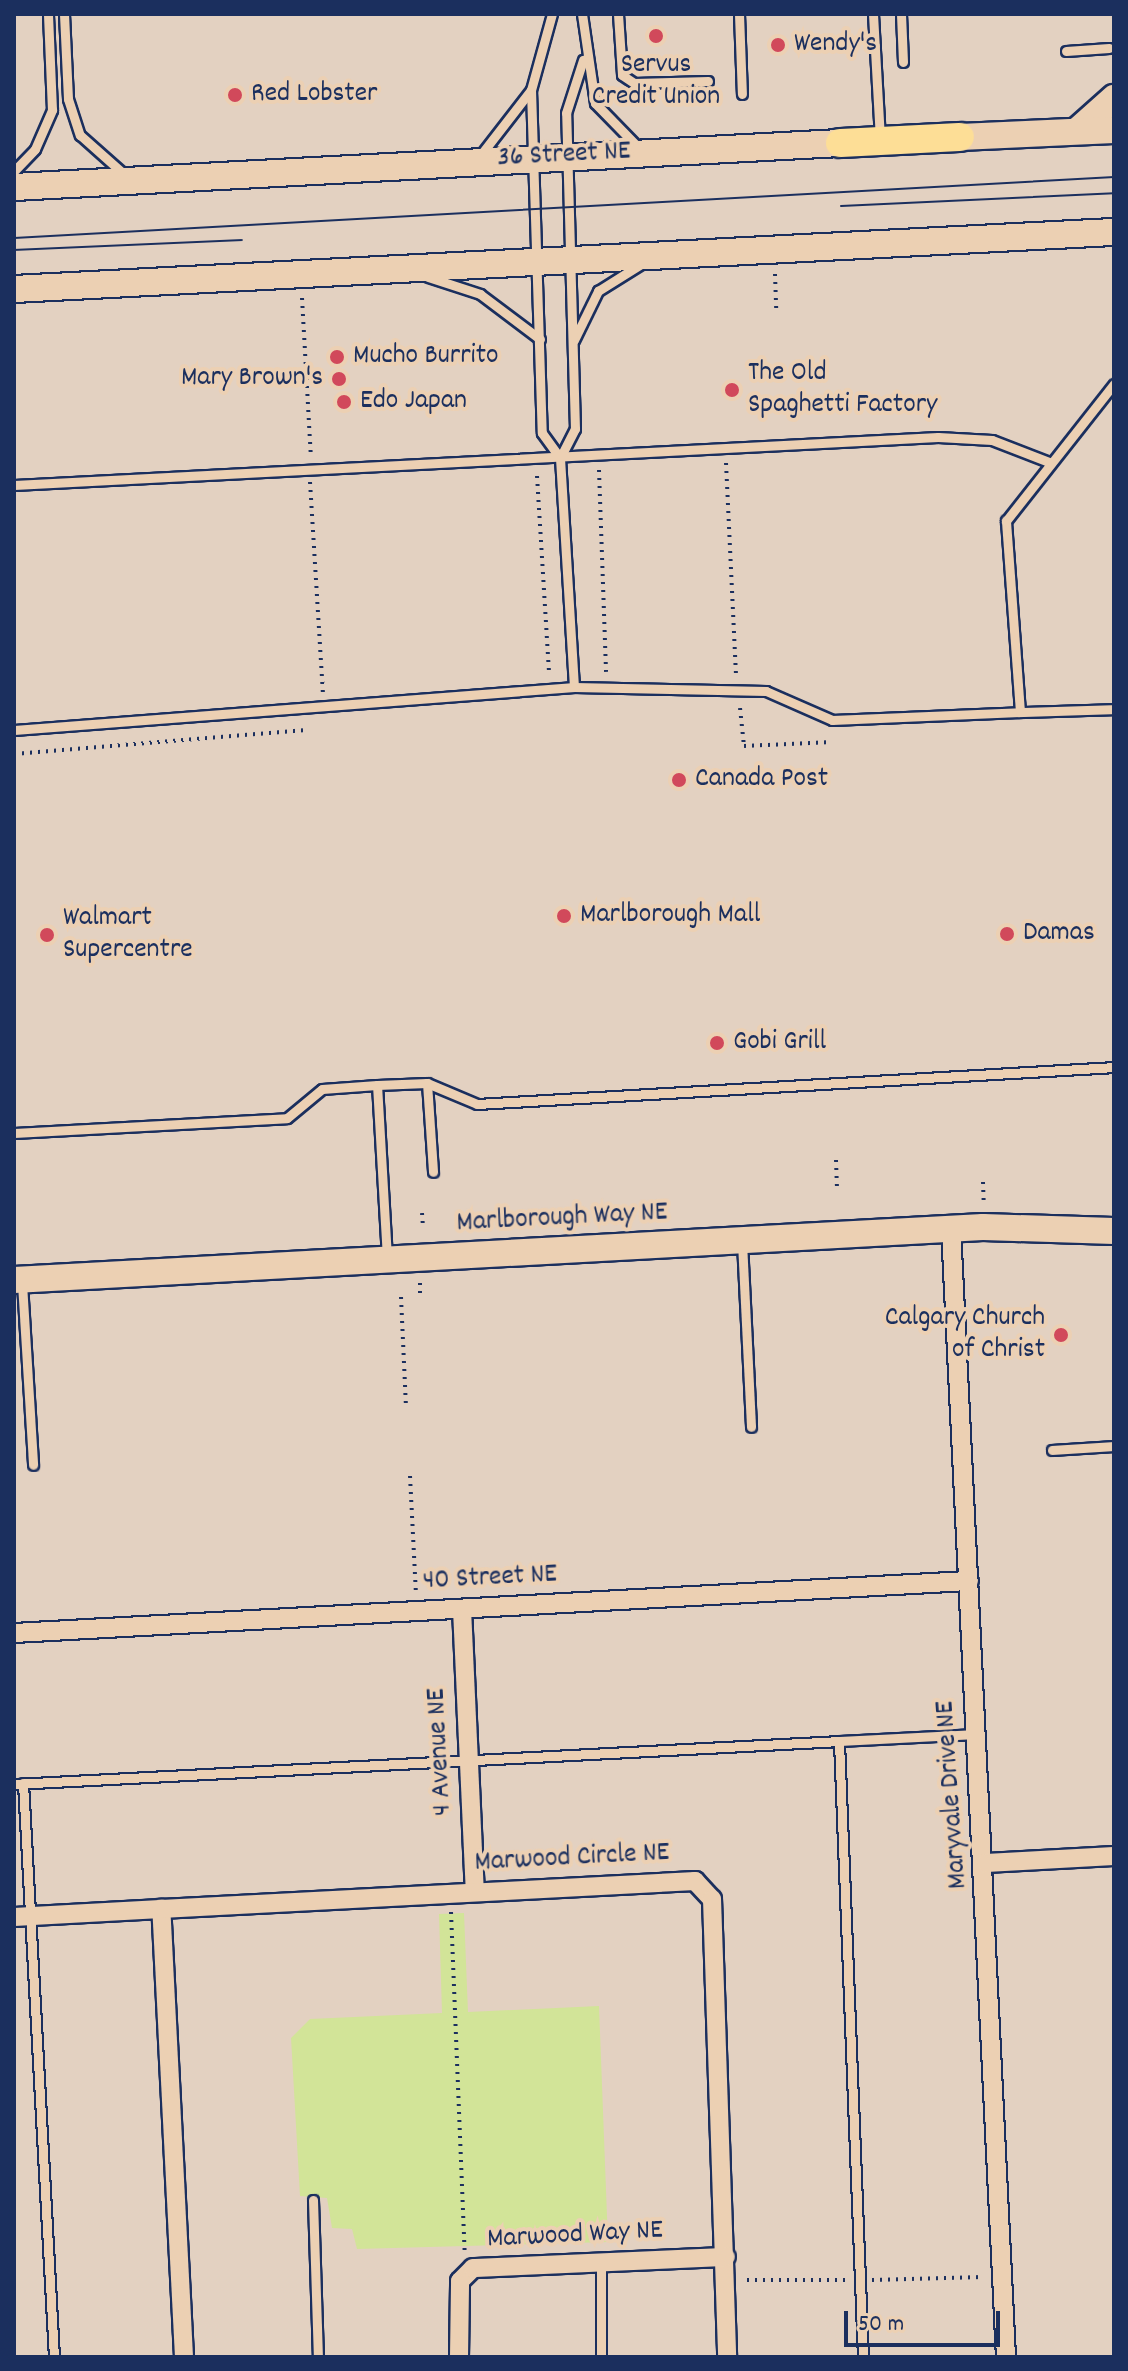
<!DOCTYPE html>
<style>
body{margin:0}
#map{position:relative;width:1128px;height:2371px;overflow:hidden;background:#e3d1c1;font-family:Dekko,sans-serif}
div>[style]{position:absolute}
.green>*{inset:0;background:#d2e498}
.path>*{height:4px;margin-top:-2px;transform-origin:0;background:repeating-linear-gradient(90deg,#1b2f5e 0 2px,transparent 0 8px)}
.roads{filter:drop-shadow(2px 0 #1b2f5e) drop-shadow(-2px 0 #1b2f5e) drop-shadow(0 2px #1b2f5e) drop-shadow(0 -2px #1b2f5e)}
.lane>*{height:9px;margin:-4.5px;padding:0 4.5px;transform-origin:4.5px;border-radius:4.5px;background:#ecd0b3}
.street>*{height:18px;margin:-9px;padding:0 9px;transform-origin:9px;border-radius:9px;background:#ecd0b3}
.secondary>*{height:26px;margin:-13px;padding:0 13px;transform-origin:13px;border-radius:13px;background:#ecd0b3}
.primary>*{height:28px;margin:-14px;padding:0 14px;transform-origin:14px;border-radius:14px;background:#fdde96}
.tram>*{height:2px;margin:-1px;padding:0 1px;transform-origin:1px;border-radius:1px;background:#1b2f5e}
.dots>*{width:22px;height:22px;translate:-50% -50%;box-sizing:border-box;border:4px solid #ecd0b3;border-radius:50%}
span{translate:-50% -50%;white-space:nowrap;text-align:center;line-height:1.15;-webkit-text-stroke:8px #ecd0b3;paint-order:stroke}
.poi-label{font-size:28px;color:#1b2f5e}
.left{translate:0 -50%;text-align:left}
.right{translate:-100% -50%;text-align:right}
.street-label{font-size:28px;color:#1b2f5e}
.frame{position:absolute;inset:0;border:16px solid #1b2f5e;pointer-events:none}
.scale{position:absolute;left:844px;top:2311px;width:156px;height:36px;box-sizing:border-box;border:4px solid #1b2f5e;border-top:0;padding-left:10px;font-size:24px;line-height:28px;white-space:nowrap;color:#1b2f5e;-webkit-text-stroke:6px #ecd0b3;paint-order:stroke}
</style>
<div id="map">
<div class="green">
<div style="clip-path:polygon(464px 1913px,468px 2012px,599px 2006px,608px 2242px,357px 2249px,352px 2229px,332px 2228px,327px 2198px,300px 2196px,291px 2038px,310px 2019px,442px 2013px,439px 1914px)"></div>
</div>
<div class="path">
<div style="left:775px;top:274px;width:38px;rotate:88deg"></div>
<div style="left:302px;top:298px;width:160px;rotate:86.8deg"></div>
<div style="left:726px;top:463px;width:212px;rotate:87.3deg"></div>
<div style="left:599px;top:470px;width:202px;rotate:88deg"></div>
<div style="left:537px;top:476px;width:198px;rotate:86.5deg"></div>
<div style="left:310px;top:482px;width:211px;rotate:86.5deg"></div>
<div style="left:740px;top:708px;width:38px;rotate:84deg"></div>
<div style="left:744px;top:746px;width:88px;rotate:-2.6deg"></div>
<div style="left:14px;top:754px;width:290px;rotate:-4.7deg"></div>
<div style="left:836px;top:1160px;width:30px;rotate:88deg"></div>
<div style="left:983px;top:1182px;width:23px;rotate:88deg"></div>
<div style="left:422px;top:1213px;width:15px;rotate:86deg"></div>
<div style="left:420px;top:1283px;width:13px;rotate:90deg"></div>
<div style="left:401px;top:1297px;width:110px;rotate:87.4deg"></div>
<div style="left:410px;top:1476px;width:117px;rotate:87.1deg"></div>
<div style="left:451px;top:1912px;width:342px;rotate:87.7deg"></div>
<div style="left:747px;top:2280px;width:100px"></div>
<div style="left:872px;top:2280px;width:111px;rotate:-1.5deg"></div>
</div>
<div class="roads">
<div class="lane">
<div style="left:64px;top:14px;width:85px;rotate:87.3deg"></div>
<div style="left:68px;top:99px;width:38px;rotate:72deg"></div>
<div style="left:80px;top:135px;width:60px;rotate:41.6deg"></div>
<div style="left:582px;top:14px;width:90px;rotate:81.7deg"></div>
<div style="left:595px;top:103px;width:62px;rotate:45.7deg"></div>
<div style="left:618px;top:14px;width:61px;rotate:86.2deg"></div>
<div style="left:622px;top:75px;width:14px;rotate:34deg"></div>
<div style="left:634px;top:83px;width:74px;rotate:-1.5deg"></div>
<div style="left:739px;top:14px;width:80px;rotate:87.9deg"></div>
<div style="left:873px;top:14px;width:124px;rotate:86.8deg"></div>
<div style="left:901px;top:14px;width:48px;rotate:87.6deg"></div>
<div style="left:1066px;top:51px;width:43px;rotate:-4deg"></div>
<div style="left:531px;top:90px;width:343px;rotate:88.2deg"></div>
<div style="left:542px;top:433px;width:31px;rotate:54deg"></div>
<div style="left:560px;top:458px;width:229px;rotate:86.5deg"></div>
<div style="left:574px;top:687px;width:192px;rotate:1.2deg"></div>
<div style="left:766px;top:691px;width:72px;rotate:23.7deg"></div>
<div style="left:832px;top:720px;width:188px;rotate:-2.4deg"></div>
<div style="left:1020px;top:712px;width:192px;rotate:-94.2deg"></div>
<div style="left:1006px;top:521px;width:174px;rotate:-51.8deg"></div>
<div style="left:479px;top:157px;width:85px;rotate:-52.2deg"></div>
<div style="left:531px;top:90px;width:79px;rotate:-74.6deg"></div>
<div style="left:14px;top:171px;width:30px;rotate:-46deg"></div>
<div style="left:35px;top:149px;width:43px;rotate:-66.4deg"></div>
<div style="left:52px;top:110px;width:96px;rotate:-92.4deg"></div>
<div style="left:428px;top:277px;width:55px;rotate:18.1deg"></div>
<div style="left:480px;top:294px;width:75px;rotate:36.9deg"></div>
<div style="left:574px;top:340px;width:55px;rotate:-63.9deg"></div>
<div style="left:598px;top:291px;width:51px;rotate:-32.1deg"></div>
<div style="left:560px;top:458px;width:33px;rotate:-63deg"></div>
<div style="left:575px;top:429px;width:316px;rotate:-91.6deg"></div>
<div style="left:566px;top:113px;width:56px;rotate:-72.2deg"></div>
<div style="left:14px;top:485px;width:925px;rotate:-2.97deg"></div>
<div style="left:938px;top:437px;width:54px;rotate:3.2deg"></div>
<div style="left:992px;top:440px;width:61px;rotate:21.1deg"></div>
<div style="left:1020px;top:712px;width:94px;rotate:-1.8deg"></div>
<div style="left:14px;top:730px;width:562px;rotate:-4.39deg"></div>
<div style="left:427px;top:1083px;width:89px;rotate:86.1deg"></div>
<div style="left:14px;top:1133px;width:273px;rotate:-3.1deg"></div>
<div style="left:287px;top:1118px;width:45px;rotate:-39.6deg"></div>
<div style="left:322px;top:1089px;width:55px;rotate:-4.2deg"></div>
<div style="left:742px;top:1242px;width:185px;rotate:87.2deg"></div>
<div style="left:387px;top:1258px;width:173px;rotate:-93.3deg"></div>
<div style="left:377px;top:1085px;width:50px;rotate:-2.3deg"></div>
<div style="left:427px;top:1083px;width:54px;rotate:22.8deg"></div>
<div style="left:477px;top:1104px;width:638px;rotate:-3.32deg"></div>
<div style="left:22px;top:1283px;width:182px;rotate:86.5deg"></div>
<div style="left:1052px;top:1450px;width:62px;rotate:-3.7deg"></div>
<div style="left:839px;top:1741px;width:138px;rotate:-2.9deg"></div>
<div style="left:23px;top:1783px;width:575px;rotate:86.91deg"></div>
<div style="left:14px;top:1784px;width:826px;rotate:-2.98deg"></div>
<div style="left:839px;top:1741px;width:616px;rotate:87.77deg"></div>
<div style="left:313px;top:2200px;width:157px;rotate:88.2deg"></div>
<div style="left:601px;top:2357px;width:94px;rotate:-90deg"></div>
</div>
<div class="street">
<div style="left:951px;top:1229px;width:1129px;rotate:87.21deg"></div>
<div style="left:462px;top:1609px;width:283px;rotate:87.4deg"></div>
<div style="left:14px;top:1633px;width:956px;rotate:-3.12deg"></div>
<div style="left:986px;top:1863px;width:128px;rotate:-3.1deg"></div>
<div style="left:14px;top:1917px;width:147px;rotate:-3.1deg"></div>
<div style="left:184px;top:2357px;width:449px;rotate:-92.9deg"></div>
<div style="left:161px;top:1909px;width:535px;rotate:-3deg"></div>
<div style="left:695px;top:1881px;width:25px;rotate:47deg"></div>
<div style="left:712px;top:1899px;width:458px;rotate:88.1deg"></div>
<div style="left:459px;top:2357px;width:76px;rotate:-89.2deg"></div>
<div style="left:460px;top:2281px;width:18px;rotate:-45deg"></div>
<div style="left:473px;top:2268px;width:253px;rotate:-2.5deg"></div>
</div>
<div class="secondary">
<div style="left:1077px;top:131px;width:50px;rotate:-41.7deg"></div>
<div style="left:960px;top:137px;width:154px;rotate:-2.6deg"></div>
<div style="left:14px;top:187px;width:827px;rotate:-3.05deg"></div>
<div style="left:14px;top:289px;width:1101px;rotate:-2.97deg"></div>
<div style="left:14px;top:1280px;width:970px;rotate:-3.13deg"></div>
<div style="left:983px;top:1227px;width:131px;rotate:1.7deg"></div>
</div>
<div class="primary">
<div style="left:840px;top:143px;width:120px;rotate:-2.9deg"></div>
</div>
</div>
<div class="tram">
<div style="left:841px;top:206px;width:273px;rotate:-2.7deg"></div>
<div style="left:14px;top:238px;width:1102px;rotate:-3.17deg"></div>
<div style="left:14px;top:250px;width:228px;rotate:-2.5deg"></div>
</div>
<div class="dots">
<div style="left:656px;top:36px;background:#d1495b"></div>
<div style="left:778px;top:45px;background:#d1495b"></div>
<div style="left:235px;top:95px;background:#d1495b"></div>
<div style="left:337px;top:357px;background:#d1495b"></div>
<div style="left:339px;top:379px;background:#d1495b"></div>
<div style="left:732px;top:390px;background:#d1495b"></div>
<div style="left:344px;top:402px;background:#d1495b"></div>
<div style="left:679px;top:780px;background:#d1495b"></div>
<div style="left:564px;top:916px;background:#d1495b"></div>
<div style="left:1007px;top:934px;background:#d1495b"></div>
<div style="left:47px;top:935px;background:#d1495b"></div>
<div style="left:717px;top:1043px;background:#d1495b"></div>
<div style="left:1061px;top:1335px;background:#d1495b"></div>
</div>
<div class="poi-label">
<span class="left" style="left:794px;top:45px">Wendy's</span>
<span style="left:656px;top:82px">Servus<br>Credit Union</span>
<span class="left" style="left:251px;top:95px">Red Lobster</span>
<span class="left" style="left:353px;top:357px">Mucho Burrito</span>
<span class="left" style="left:748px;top:390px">The Old<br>Spaghetti Factory</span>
<span class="right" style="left:323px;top:379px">Mary Brown's</span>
<span class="left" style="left:360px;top:402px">Edo Japan</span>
<span class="left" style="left:695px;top:780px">Canada Post</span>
<span class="left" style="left:580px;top:916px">Marlborough Mall</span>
<span class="left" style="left:63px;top:935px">Walmart<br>Supercentre</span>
<span class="left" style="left:1023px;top:934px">Damas</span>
<span class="left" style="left:733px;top:1043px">Gobi Grill</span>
<span class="right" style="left:1045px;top:1335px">Calgary Church<br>of Christ</span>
</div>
<div class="street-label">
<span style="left:564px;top:156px;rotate:-3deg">36 Street NE</span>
<span style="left:562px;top:1219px;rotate:-3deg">Marlborough Way NE</span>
<span style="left:490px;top:1579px;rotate:-3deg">40 Street NE</span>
<span style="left:441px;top:1752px;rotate:-93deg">4 Avenue NE</span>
<span style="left:953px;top:1795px;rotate:-94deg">Maryvale Drive NE</span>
<span style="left:572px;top:1859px;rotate:-3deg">Marwood Circle NE</span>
<span style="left:575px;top:2236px;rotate:-3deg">Marwood Way NE</span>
</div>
<div class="frame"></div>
<div class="scale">50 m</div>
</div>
